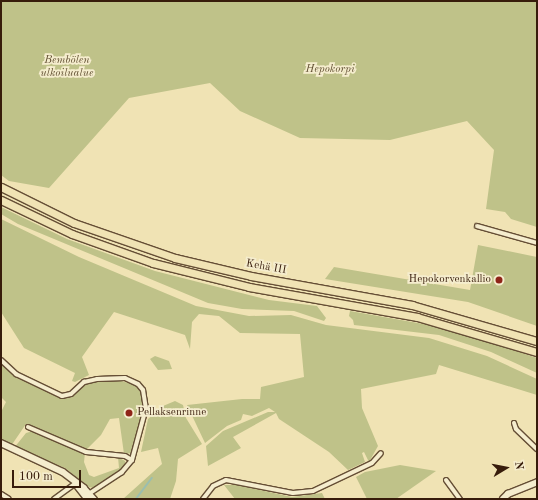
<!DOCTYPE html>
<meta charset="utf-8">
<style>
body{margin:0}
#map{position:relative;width:538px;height:500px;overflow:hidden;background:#f0e3b4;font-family:"Old Standard TT",serif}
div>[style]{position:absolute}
.green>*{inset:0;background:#bfc289}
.stream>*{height:1.5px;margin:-0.75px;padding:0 0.75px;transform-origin:0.75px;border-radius:0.75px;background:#9abeaf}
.roads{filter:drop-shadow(1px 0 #654e35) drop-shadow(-1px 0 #654e35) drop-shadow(0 1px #654e35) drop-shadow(0 -1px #654e35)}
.street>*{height:4px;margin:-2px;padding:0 2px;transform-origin:2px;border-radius:2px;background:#f5edce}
.secondary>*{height:5.5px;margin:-2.75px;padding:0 2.75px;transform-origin:2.75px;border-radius:2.75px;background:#f5edce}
.highway>*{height:7px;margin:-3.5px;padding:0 3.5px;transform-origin:3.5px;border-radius:3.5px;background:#f0e3b4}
.dots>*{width:11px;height:11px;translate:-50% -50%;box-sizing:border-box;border:2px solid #f5edce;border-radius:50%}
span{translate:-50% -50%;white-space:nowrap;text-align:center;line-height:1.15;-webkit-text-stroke:3.5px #f5edce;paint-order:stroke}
.park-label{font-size:11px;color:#604e31;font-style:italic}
.street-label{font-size:11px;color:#371c0b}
.poi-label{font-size:11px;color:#371c0b}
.right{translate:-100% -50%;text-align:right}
.left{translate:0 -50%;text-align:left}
.frame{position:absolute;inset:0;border:2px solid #371c0b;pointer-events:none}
.north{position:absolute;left:486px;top:448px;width:40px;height:40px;-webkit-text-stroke:3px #f5edce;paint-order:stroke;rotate:80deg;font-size:11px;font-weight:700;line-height:16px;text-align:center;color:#371c0b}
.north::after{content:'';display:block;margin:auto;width:14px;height:18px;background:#371c0b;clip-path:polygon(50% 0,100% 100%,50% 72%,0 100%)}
.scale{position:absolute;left:12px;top:470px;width:69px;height:18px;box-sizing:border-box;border:2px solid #371c0b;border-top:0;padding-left:5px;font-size:12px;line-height:14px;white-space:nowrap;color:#371c0b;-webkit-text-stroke:3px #f5edce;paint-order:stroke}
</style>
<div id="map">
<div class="green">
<div style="clip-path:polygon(1px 1px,537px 1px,537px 227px,511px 219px,505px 212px,486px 209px,494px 150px,467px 121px,390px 140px,300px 138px,240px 111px,210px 83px,129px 98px,49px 188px,9px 181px,1px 175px)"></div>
<div style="clip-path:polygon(1px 207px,67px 239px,155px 271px,269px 300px,317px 306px,326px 318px,324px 321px,294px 311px,242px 309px,208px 303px,18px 224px,1px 214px)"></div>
<div style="clip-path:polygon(1px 219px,79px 257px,196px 306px,249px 316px,291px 315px,326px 325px,429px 338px,487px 356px,537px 379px,537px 395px,439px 365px,436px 374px,361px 389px,362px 408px,378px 446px,369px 462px,364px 452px,362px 453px,365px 462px,348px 470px,329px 452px,279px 419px,276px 413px,233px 437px,241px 448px,208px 466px,206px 446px,223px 431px,268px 412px,275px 412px,269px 408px,252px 416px,243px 414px,241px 420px,227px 426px,205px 443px,187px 405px,242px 399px,260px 399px,261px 387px,304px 377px,300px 334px,240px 333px,219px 316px,199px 314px,192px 322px,190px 349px,185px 335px,114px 312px,82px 357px,89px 375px,75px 382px,72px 381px,75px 373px,24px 348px,1px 312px)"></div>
<div style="clip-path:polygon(478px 245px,537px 257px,537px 326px,468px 302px,325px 279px,334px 267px,470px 290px)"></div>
<div style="clip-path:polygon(350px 311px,429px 325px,489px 342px,537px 358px,537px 373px,491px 352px,439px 335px,354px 325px,353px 320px,349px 316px)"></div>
<div style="clip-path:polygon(155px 356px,169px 361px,172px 369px,158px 370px,150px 359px)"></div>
<div style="clip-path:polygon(1px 363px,15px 376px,65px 399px,90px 382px,121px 381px,136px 385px,141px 390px,145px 405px,133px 453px,124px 454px,119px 418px,110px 419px,101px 435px,86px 450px,26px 424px,11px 446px,1px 440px,1px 412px,6px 402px,1px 397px)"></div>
<div style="clip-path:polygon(175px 401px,183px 405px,186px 418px,202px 444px,178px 459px,176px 481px,170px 499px,123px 499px,162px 464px,158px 448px,141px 452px,148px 419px,163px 406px)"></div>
<div style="clip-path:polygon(33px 431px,85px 453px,84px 462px,89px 475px,94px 477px,119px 468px,118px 457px,125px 461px,125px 467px,104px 482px,94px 488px,89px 487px,65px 468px,14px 448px,26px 433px)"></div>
<div style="clip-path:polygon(400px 465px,436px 471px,396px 499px,367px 499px,356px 477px,365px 472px)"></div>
<div style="clip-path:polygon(224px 485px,237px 485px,292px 497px,322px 493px,325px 499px,235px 499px)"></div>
</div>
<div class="stream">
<div style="left:136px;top:499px;width:26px;rotate:-53deg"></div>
</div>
<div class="roads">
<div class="street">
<div style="left:477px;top:226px;width:62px;rotate:15.8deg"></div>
<div style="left:1px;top:360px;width:21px;rotate:43deg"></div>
<div style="left:16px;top:374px;width:51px;rotate:25.6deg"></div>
<div style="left:62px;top:396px;width:9px;rotate:-13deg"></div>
<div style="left:71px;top:394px;width:18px;rotate:-43deg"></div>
<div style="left:84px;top:382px;width:13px;rotate:-13deg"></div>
<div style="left:97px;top:379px;width:28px;rotate:-2deg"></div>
<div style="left:125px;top:378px;width:14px;rotate:25deg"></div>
<div style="left:138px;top:384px;width:8px;rotate:50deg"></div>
<div style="left:143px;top:390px;width:18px;rotate:81deg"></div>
<div style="left:146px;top:408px;width:54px;rotate:105.1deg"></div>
<div style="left:132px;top:460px;width:16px;rotate:130deg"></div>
<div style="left:122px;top:472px;width:42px;rotate:146.7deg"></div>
<div style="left:514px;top:423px;width:6px;rotate:72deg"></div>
<div style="left:516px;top:429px;width:29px;rotate:44deg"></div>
<div style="left:28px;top:427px;width:63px;rotate:23.3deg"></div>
<div style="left:86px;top:452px;width:39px;rotate:6deg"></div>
<div style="left:125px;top:456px;width:8px;rotate:30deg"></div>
<div style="left:446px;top:480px;width:24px;rotate:54deg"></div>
<div style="left:1px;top:494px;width:9px;rotate:32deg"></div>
<div style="left:54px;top:499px;width:27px;rotate:-36deg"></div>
<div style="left:203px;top:499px;width:16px;rotate:-52deg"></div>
<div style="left:213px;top:486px;width:14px;rotate:-25deg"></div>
<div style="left:226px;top:480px;width:68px;rotate:11deg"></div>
<div style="left:293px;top:493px;width:20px;rotate:-6deg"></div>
<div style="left:313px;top:491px;width:65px;rotate:-25.4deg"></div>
<div style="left:372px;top:463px;width:13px;rotate:-48deg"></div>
</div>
<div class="secondary">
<div style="left:1px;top:443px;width:68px;rotate:25.1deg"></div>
<div style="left:63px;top:472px;width:26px;rotate:37deg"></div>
<div style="left:84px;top:488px;width:15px;rotate:48deg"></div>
<div style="left:77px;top:485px;width:18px;rotate:52deg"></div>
<div style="left:503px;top:499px;width:7px;rotate:-45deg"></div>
<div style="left:508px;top:494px;width:31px;rotate:-22deg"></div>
</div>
<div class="highway">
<div style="left:1px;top:187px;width:81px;rotate:26.3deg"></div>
<div style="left:74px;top:223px;width:107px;rotate:19.1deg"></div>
<div style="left:175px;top:258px;width:78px;rotate:13.3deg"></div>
<div style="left:251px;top:276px;width:164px;rotate:10.2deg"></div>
<div style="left:412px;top:305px;width:130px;rotate:16.1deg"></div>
<div style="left:1px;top:200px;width:79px;rotate:25.6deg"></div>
<div style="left:72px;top:234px;width:86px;rotate:19.7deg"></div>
<div style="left:153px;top:263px;width:99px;rotate:14deg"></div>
<div style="left:249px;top:287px;width:171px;rotate:10.1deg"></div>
<div style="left:417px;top:317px;width:125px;rotate:16.3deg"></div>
</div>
</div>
<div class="dots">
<div style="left:499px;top:280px;background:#8f2418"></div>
<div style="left:129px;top:413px;background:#8f2418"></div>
</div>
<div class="park-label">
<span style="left:67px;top:68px">Bembölen<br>ulkoilualue</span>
<span style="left:330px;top:70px">Hepokorpi</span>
</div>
<div class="street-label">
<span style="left:266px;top:268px;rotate:10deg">Kehä III</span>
</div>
<div class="poi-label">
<span class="right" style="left:491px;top:280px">Hepokorvenkallio</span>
<span class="left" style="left:137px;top:413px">Pellaksenrinne</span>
</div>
<div class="frame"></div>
<div class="north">N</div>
<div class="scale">100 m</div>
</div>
